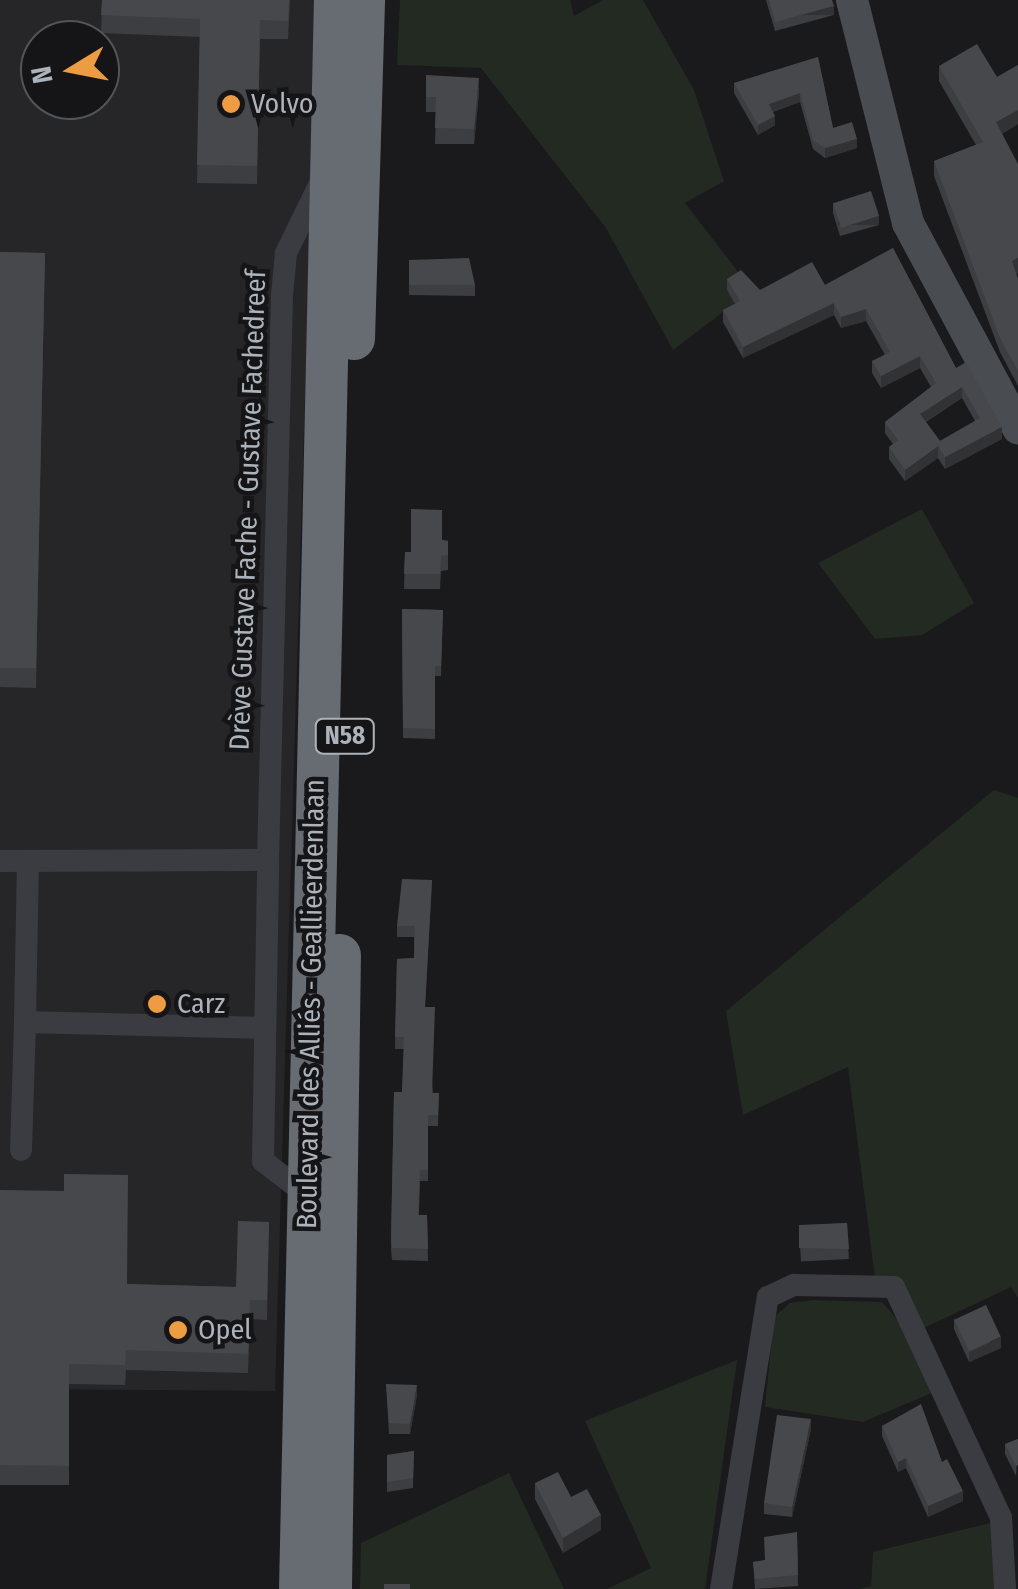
<!DOCTYPE html>
<meta charset="utf-8">
<style>
body{margin:0}
#map{position:relative;width:1018px;height:1589px;overflow:hidden;background:#1a1a1c;font-family:"Fira Sans Condensed",sans-serif}
div>[style]{position:absolute}
.built>*{inset:0;background:#262629}
.green>*{inset:0;background:#222a22}
.street>*{height:22px;margin:-11px;padding:0 11px;transform-origin:11px;border-radius:11px;background:#3b3c41}
.secondary>*{height:32px;margin:-16px;padding:0 16px;transform-origin:16px;border-radius:16px;background:#494c51}
.highway>*{height:42px;margin:-21px;padding:0 21px;transform-origin:21px;border-radius:21px;background:#676b72}
.wall>*{inset:0;background:#3d3e41;transform-origin:0 0}
.shaded-wall>*{inset:0;background:#323235;transform-origin:0 0}
.building>*{inset:0;background:#47484c;transform-origin:0 0}
.dots>*{width:28px;height:28px;translate:-50% -50%;box-sizing:border-box;border:5px solid #151517;border-radius:50%}
span{translate:-50% -50%;white-space:nowrap;text-align:center;line-height:1.15;-webkit-text-stroke:9px #151517;paint-order:stroke}
.shield-label span{padding:2px 8px;background:#151517;border:2px solid;border-radius:8px;-webkit-text-stroke-width:0}
.shield-label{font-size:25px;color:#adb3bb;font-weight:700}
.poi-label{font-size:28px;color:#adb3bb}
.left{translate:0 -50%;text-align:left}
.street-label{font-size:28px;color:#adb3bb}
.north{position:absolute;left:20px;top:20px;width:100px;height:100px;box-sizing:border-box;background:#151517;border:2px solid #525459;border-radius:50%;rotate:260deg;font-size:28px;font-weight:700;line-height:40px;text-align:center;color:#adb3bb}
.north::after{content:'';display:block;margin:auto;width:35px;height:45px;background:#ed9c41;clip-path:polygon(50% 0,100% 100%,50% 72%,0 100%)}
</style>
<div id="map">
<div class="built">
<div style="clip-path:polygon(evenodd,0 0,317px 0,275px 1391px,0 1389px,0 0,40px 40px,100px 40px,100px 100px,40px 100px,40px 40px)"></div>
</div>
<div class="green">
<div style="clip-path:polygon(400px 0,570px 0,574px 16px,603px 0,643px 0,694px 90px,724px 181px,685px 203px,752px 290px,673px 350px,606px 228px,481px 68px,397px 65px)"></div>
<div style="clip-path:polygon(922px 509px,974px 603px,922px 635px,875px 639px,818px 563px)"></div>
<div style="clip-path:polygon(994px 790px,1018px 798px,1018px 1298px,1011px 1287px,924px 1328px,875px 1278px,848px 1067px,743px 1115px,726px 1011px)"></div>
<div style="clip-path:polygon(813px 1300px,882px 1302px,904px 1327px,934px 1392px,863px 1422px,765px 1407px,774px 1317px,790px 1303px)"></div>
<div style="clip-path:polygon(737px 1360px,705px 1589px,607px 1589px,651px 1568px,585px 1421px)"></div>
<div style="clip-path:polygon(509px 1473px,564px 1589px,360px 1589px,361px 1543px)"></div>
<div style="clip-path:polygon(994px 1522px,999px 1589px,859px 1589px,871px 1586px,873px 1552px)"></div>
</div>
<div class="street">
<div style="left:0;top:861px;width:268px;rotate:-0.2deg"></div>
<div style="left:28px;top:862px;width:160px;rotate:91.1deg"></div>
<div style="left:25px;top:1022px;width:240px;rotate:1.4deg"></div>
<div style="left:21px;top:1150px;width:128px;rotate:-88.2deg"></div>
<div style="left:307px;top:1195px;width:56px;rotate:-142.3deg"></div>
<div style="left:263px;top:1161px;width:301px;rotate:-89deg"></div>
<div style="left:268px;top:860px;width:565px;rotate:-88.58deg"></div>
<div style="left:282px;top:295px;width:42px;rotate:-84.6deg"></div>
<div style="left:286px;top:253px;width:87px;rotate:-64deg"></div>
<div style="left:721px;top:1589px;width:296px;rotate:-80.9deg"></div>
<div style="left:768px;top:1297px;width:29px;rotate:-25deg"></div>
<div style="left:794px;top:1285px;width:100px;rotate:1.1deg"></div>
<div style="left:894px;top:1287px;width:254px;rotate:65.1deg"></div>
<div style="left:1001px;top:1517px;width:72px;rotate:86.8deg"></div>
</div>
<div class="secondary">
<div style="left:852px;top:0;width:230px;rotate:75.9deg"></div>
<div style="left:908px;top:223px;width:233px;rotate:61.8deg"></div>
</div>
<div class="highway">
<div style="left:354px;top:339px;width:339px;rotate:-88.3deg"></div>
<div style="left:300px;top:1589px;width:1589px;rotate:-88.74deg"></div>
<div style="left:331px;top:1589px;width:634px;rotate:-89.19deg"></div>
</div>
<div class="wall">
<div style="clip-path:polygon(102px 0,290px 0,288px 39px,260px 39px,257px 184px,197px 183px,200px 37px,101px 33px)"></div>
<div style="clip-path:polygon(766px 0,832px 0,834px 15px,775px 31px)"></div>
<div style="clip-path:polygon(818px 57px,833px 128px,857px 148px,825px 158px,813px 149px,800px 102px,773px 112px,775px 125px,758px 135px,734px 93px,734px 83px)"></div>
<div style="clip-path:polygon(1018px 65px,1018px 124px,1002px 134px,1018px 273px,1016px 274px,1018px 279px,1018px 386px,1000px 352px,934px 176px,934px 161px,976px 145px,939px 81px,939px 66px,997px 77px)"></div>
<div style="clip-path:polygon(426px 75px,479px 93px,474px 144px,435px 144px,436px 112px,426px 112px)"></div>
<div style="clip-path:polygon(833px 204px,879px 225px,840px 236px,833px 213px)"></div>
<div style="clip-path:polygon(evenodd,893px 248px,956px 368px,1002px 439px,945px 469px,938px 458px,905px 481px,889px 459px,889px 447px,893px 444px,885px 433px,885px 422px,931px 387px,920px 368px,881px 388px,872px 373px,872px 361px,885px 355px,866px 321px,841px 328px,834px 315px,743px 358px,723px 322px,723px 310px,735px 304px,727px 290px,727px 279px,760px 290px,825px 285px,893px 248px,962px 398px,975px 421px,940px 441px,926px 422px,962px 398px)"></div>
<div style="clip-path:polygon(0 252px,45px 253px,36px 688px,0 687px)"></div>
<div style="clip-path:polygon(409px 260px,475px 285px,475px 296px,409px 295px)"></div>
<div style="clip-path:polygon(442px 540px,448px 541px,448px 570px,441px 571px,440px 589px,404px 589px,405px 552px,411px 552px)"></div>
<div style="clip-path:polygon(402px 609px,443px 610px,441px 676px,435px 676px,435px 739px,403px 738px)"></div>
<div style="clip-path:polygon(432px 880px,425px 1007px,433px 1093px,439px 1093px,438px 1126px,428px 1126px,428px 1181px,420px 1181px,419px 1215px,427px 1215px,428px 1261px,392px 1260px,391px 1249px,394px 1092px,402px 1092px,404px 1049px,395px 1049px,397px 959px,414px 958px,414px 937px,397px 937px,397px 926px)"></div>
<div style="clip-path:polygon(0 1190px,127px 1284px,236px 1287px,269px 1222px,267px 1320px,250px 1319px,248px 1373px,126px 1370px,125px 1385px,69px 1384px,69px 1485px,0 1485px)"></div>
<div style="left:847px;top:1223px;width:36px;height:48px;rotate:87deg"></div>
<div style="clip-path:polygon(954px 1319px,1001px 1348px,969px 1362px,954px 1329px)"></div>
<div style="clip-path:polygon(386px 1384px,417px 1395px,410px 1434px,389px 1434px)"></div>
<div style="clip-path:polygon(882px 1426px,942px 1462px,963px 1501px,928px 1517px,906px 1468px,898px 1472px,882px 1436px)"></div>
<div style="clip-path:polygon(811px 1429px,792px 1517px,764px 1514px,764px 1503px)"></div>
<div style="clip-path:polygon(1018px 1439px,1016px 1476px,1005px 1454px,1005px 1444px)"></div>
<div style="clip-path:polygon(414px 1451px,413px 1488px,387px 1492px,387px 1455px)"></div>
<div style="clip-path:polygon(535px 1483px,571px 1497px,601px 1530px,563px 1553px,535px 1499px)"></div>
<div style="clip-path:polygon(797px 1532px,798px 1586px,755px 1589px,753px 1562px,765px 1560px)"></div>
</div>
<div class="shaded-wall">
<div style="left:834px;top:6px;width:9px;height:61px;rotate:90deg"></div>
<div style="clip-path:polygon(479px 78px,479px 93px,474px 144px,474px 129px)"></div>
<div style="clip-path:polygon(800px 93px,800px 102px,769px 113px,769px 104px)"></div>
<div style="clip-path:polygon(1018px 110px,1018px 124px,996px 137px,996px 122px)"></div>
<div style="clip-path:polygon(775px 116px,775px 125px,758px 135px,758px 125px)"></div>
<div style="clip-path:polygon(857px 139px,857px 148px,825px 158px,825px 148px)"></div>
<div style="left:879px;top:216px;width:9px;height:41px;rotate:90deg"></div>
<div style="clip-path:polygon(1018px 258px,1018px 273px,1012px 276px,1012px 261px)"></div>
<div style="clip-path:polygon(834px 303px,834px 315px,743px 358px,743px 347px)"></div>
<div style="clip-path:polygon(866px 309px,866px 321px,841px 328px,841px 317px)"></div>
<div style="clip-path:polygon(920px 356px,920px 368px,881px 388px,881px 376px)"></div>
<div style="clip-path:polygon(962px 387px,962px 398px,920px 425px,920px 414px)"></div>
<div style="clip-path:polygon(1002px 427px,1002px 439px,945px 469px,945px 457px)"></div>
<div style="clip-path:polygon(938px 446px,938px 458px,905px 481px,905px 470px)"></div>
<div style="clip-path:polygon(1001px 1337px,1001px 1348px,969px 1362px,969px 1352px)"></div>
<div style="clip-path:polygon(417px 1385px,417px 1395px,410px 1434px,410px 1424px)"></div>
<div style="clip-path:polygon(811px 1419px,811px 1429px,792px 1517px,792px 1507px)"></div>
<div style="clip-path:polygon(906px 1458px,906px 1468px,898px 1472px,898px 1462px)"></div>
<div style="clip-path:polygon(963px 1491px,963px 1501px,928px 1517px,928px 1506px)"></div>
<div style="clip-path:polygon(601px 1515px,601px 1530px,563px 1553px,563px 1538px)"></div>
</div>
<div class="building">
<div style="clip-path:polygon(102px 0,289px 0,288px 21px,260px 20px,257px 166px,197px 165px,200px 19px,101px 15px)"></div>
<div style="clip-path:polygon(769px 0,832px 0,834px 6px,775px 22px)"></div>
<div style="clip-path:polygon(977px 44px,997px 77px,1018px 65px,1018px 110px,996px 122px,1018px 164px,1018px 258px,1012px 261px,1018px 279px,1018px 371px,1000px 338px,934px 161px,983px 142px,939px 66px)"></div>
<div style="clip-path:polygon(818px 57px,833px 128px,852px 122px,857px 139px,825px 148px,813px 140px,800px 93px,769px 104px,775px 116px,758px 125px,734px 83px)"></div>
<div style="clip-path:polygon(426px 75px,479px 78px,474px 129px,435px 128px,436px 97px,426px 97px)"></div>
<div style="left:871px;top:191px;width:26px;height:40px;rotate:72deg"></div>
<div style="clip-path:polygon(evenodd,893px 248px,956px 368px,966px 362px,1002px 427px,945px 457px,938px 446px,905px 470px,889px 447px,898px 440px,885px 422px,936px 383px,920px 356px,881px 376px,872px 361px,890px 352px,866px 309px,841px 317px,834px 303px,743px 347px,723px 310px,740px 301px,727px 279px,741px 270px,760px 290px,812px 262px,825px 285px,893px 248px,962px 387px,980px 418px,940px 441px,920px 414px,962px 387px)"></div>
<div style="clip-path:polygon(0 252px,45px 253px,36px 668px,0 668px)"></div>
<div style="clip-path:polygon(469px 258px,475px 285px,409px 285px,409px 260px)"></div>
<div style="clip-path:polygon(411px 509px,442px 510px,442px 540px,448px 541px,448px 555px,441px 556px,440px 574px,404px 574px,405px 552px,411px 552px)"></div>
<div style="clip-path:polygon(402px 609px,443px 610px,441px 666px,435px 666px,435px 729px,403px 728px)"></div>
<div style="clip-path:polygon(402px 879px,432px 880px,425px 1007px,435px 1007px,432px 1093px,439px 1093px,438px 1115px,428px 1115px,428px 1170px,420px 1170px,418px 1215px,427px 1215px,428px 1249px,392px 1248px,391px 1237px,394px 1092px,402px 1092px,404px 1037px,395px 1037px,397px 959px,414px 958px,415px 926px,397px 926px)"></div>
<div style="clip-path:polygon(64px 1174px,128px 1175px,127px 1284px,236px 1287px,238px 1221px,269px 1222px,267px 1300px,250px 1300px,248px 1354px,126px 1350px,125px 1365px,69px 1364px,69px 1466px,0 1465px,0 1190px,64px 1191px)"></div>
<div style="clip-path:polygon(847px 1223px,849px 1249px,799px 1248px,799px 1225px)"></div>
<div style="left:986px;top:1305px;width:35px;height:35px;rotate:65deg"></div>
<div style="clip-path:polygon(386px 1384px,417px 1385px,410px 1424px,389px 1423px)"></div>
<div style="clip-path:polygon(921px 1404px,942px 1462px,947px 1459px,963px 1491px,928px 1506px,906px 1458px,898px 1462px,882px 1426px)"></div>
<div style="clip-path:polygon(777px 1415px,811px 1419px,792px 1507px,764px 1503px)"></div>
<div style="clip-path:polygon(1018px 1439px,1018px 1465px,1016px 1466px,1005px 1444px)"></div>
<div style="clip-path:polygon(414px 1451px,413px 1478px,387px 1482px,387px 1455px)"></div>
<div style="clip-path:polygon(558px 1472px,571px 1497px,587px 1489px,601px 1515px,563px 1538px,535px 1483px)"></div>
<div style="clip-path:polygon(797px 1532px,798px 1575px,755px 1579px,753px 1562px,765px 1560px,764px 1537px)"></div>
<div style="left:384px;top:1584px;width:26px;height:5px"></div>
</div>
<div class="dots">
<div style="left:231px;top:104px;background:#ed9c41"></div>
<div style="left:157px;top:1004px;background:#ed9c41"></div>
<div style="left:178px;top:1330px;background:#ed9c41"></div>
</div>
<div class="shield-label">
<span style="left:345px;top:736px">N58</span>
</div>
<div class="poi-label">
<span class="left" style="left:251px;top:104px">Volvo</span>
<span class="left" style="left:177px;top:1004px">Carz</span>
<span class="left" style="left:198px;top:1330px">Opel</span>
</div>
<div class="street-label">
<span style="left:248px;top:510px;rotate:-88deg">Drève Gustave Fache - Gustave Fachedreef</span>
<span style="left:311px;top:1004px;rotate:-89deg">Boulevard des Alliés - Geallieerdenlaan</span>
</div>
<div class="north">N</div>
</div>
